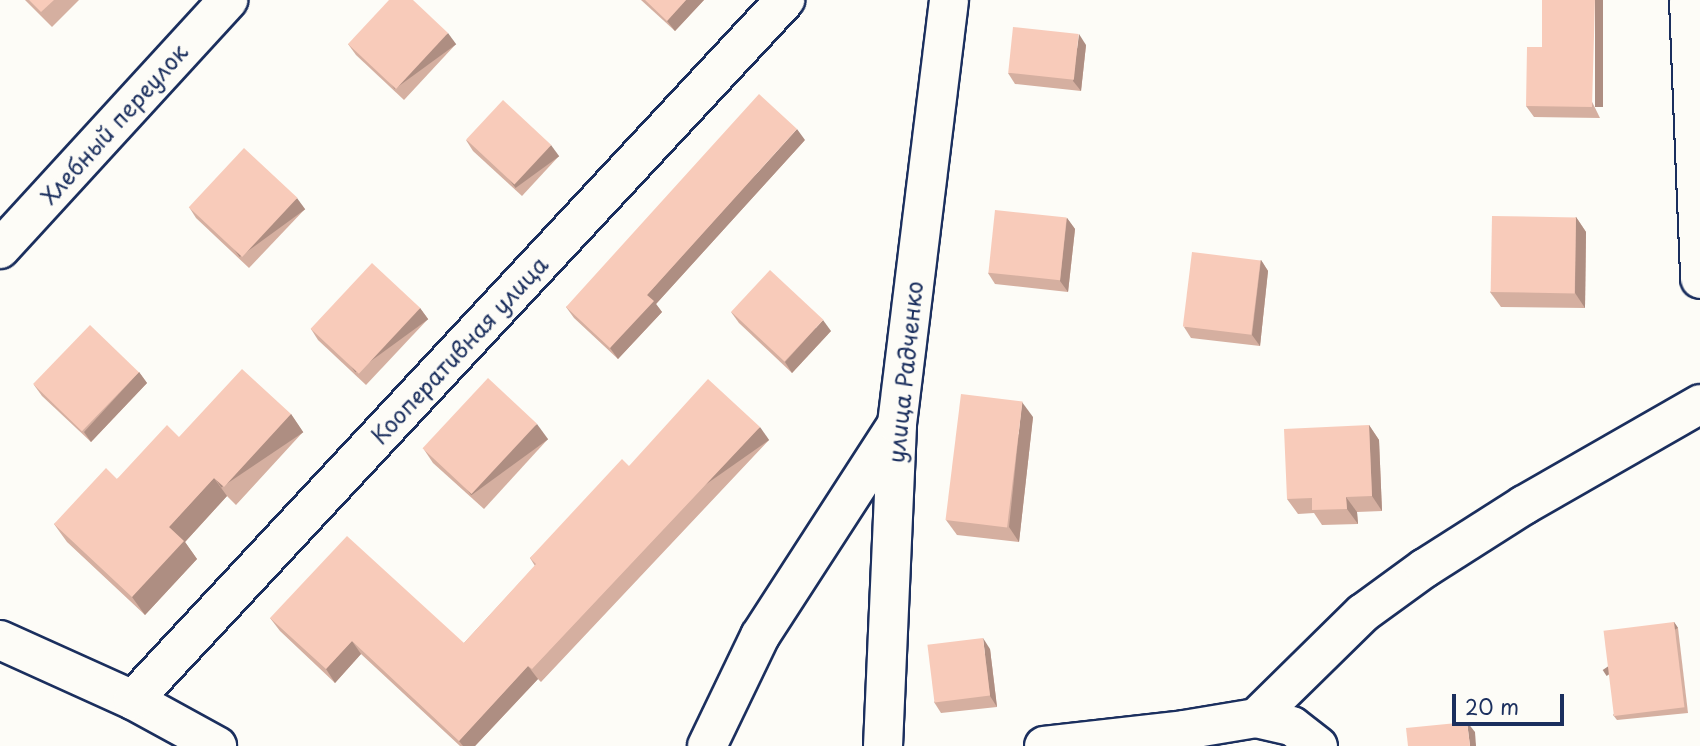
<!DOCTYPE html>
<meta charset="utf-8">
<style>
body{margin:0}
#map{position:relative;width:1700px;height:746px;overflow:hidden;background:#fdfcf7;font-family:"Playpen Sans",sans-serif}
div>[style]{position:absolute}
.roads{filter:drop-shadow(2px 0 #1b2f5e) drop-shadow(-2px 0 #1b2f5e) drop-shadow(0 2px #1b2f5e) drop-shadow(0 -2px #1b2f5e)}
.street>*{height:38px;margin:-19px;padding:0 19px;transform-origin:19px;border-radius:19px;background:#fdfcf7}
.secondary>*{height:38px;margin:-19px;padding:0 19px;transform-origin:19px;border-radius:19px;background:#fdfcf7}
.wall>*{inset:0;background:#d5afa0}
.shaded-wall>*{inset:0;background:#ae8e82;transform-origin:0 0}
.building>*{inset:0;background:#f8cbba;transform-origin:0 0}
span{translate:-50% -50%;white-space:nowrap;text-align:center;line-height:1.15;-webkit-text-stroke:5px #fdfcf7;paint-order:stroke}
.street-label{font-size:23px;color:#1b2f5e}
.scale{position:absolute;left:1452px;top:694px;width:112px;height:32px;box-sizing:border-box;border:4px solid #1b2f5e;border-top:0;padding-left:9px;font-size:21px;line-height:24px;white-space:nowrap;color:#1b2f5e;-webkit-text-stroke:5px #fdfcf7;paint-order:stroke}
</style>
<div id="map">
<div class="roads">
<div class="street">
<div style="left:1689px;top:0;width:279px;rotate:87.7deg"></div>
<div style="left:0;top:640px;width:146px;rotate:24.3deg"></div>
<div style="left:133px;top:700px;width:96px;rotate:28.7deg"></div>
<div style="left:133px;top:700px;width:957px;rotate:-47.03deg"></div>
<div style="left:1256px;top:718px;width:37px;rotate:13deg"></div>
<div style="left:1292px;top:726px;width:33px;rotate:38deg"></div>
<div style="left:707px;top:746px;width:122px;rotate:-64.3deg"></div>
<div style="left:760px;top:636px;width:250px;rotate:-57.1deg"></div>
<div style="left:883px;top:746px;width:322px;rotate:-87.5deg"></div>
<div style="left:897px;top:424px;width:427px;rotate:-83deg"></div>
<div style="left:1044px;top:746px;width:141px;rotate:-6.5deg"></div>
<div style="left:1184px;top:730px;width:73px;rotate:-9.5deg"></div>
<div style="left:1256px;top:718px;width:150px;rotate:-44.5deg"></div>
<div style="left:1363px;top:613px;width:77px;rotate:-36deg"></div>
<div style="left:1425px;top:568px;width:117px;rotate:-32.5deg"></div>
<div style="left:1524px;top:505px;width:203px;rotate:-29.8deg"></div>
</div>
<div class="secondary">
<div style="left:0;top:249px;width:338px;rotate:-47.5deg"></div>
</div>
</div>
<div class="wall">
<div style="clip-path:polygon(25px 0,79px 0,52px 27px)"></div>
<div style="clip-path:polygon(641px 0,704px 0,675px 31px)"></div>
<div style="clip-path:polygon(1542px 0,1600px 118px,1534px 117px,1526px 106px,1542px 47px)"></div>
<div style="clip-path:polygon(348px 44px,456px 44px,404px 100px,356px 55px)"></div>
<div style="clip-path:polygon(1086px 45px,1081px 91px,1015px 84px,1008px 73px)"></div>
<div style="clip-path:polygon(466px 140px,559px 156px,522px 196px,473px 151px)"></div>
<div style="clip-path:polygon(805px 140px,656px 304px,662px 312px,618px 359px,574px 318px,566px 307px)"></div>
<div style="clip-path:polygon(189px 207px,305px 209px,249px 268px,196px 218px)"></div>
<div style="clip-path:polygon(1576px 217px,1586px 232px,1585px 308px,1501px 307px,1490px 292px)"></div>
<div style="clip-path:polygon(1067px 218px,1075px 229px,1068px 292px,995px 284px,988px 273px)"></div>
<div style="clip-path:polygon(1261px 260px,1268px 271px,1260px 346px,1191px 338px,1184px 327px)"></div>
<div style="clip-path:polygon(420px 308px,428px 319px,366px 385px,318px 340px,311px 329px)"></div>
<div style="clip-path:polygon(731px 312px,831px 331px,792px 373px,739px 323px)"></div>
<div style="clip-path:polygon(139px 372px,147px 383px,91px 442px,42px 396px,34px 385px)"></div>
<div style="clip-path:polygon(291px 414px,303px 432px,236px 505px,227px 496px,185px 542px,197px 559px,145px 615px,67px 542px,54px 524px,117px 479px,179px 437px)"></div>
<div style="clip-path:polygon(1033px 417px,1019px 542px,957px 535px,946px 520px)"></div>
<div style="clip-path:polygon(1369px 425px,1379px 440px,1382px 511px,1357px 512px,1358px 524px,1322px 525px,1314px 513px,1298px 514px,1287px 499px)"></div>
<div style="clip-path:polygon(548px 439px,484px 509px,433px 463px,423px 448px)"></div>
<div style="clip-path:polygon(769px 440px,541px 682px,538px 679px,475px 746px,460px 746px,361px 654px,335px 683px,280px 631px,270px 618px,464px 643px,535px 566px,530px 558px,629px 466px)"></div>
<div style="clip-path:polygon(1674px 622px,1678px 628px,1688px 713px,1617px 720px,1613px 715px)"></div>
<div style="clip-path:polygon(990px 649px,997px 707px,941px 713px,934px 702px)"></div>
</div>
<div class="shaded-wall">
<div style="clip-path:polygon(686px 0,704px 0,675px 31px,667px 21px)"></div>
<div style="left:1595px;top:0;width:8px;height:107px"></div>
<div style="left:448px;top:33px;width:14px;height:76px;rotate:54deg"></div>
<div style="clip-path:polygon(1079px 34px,1086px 45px,1081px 91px,1073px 81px)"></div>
<div style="clip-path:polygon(797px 129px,805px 140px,656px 304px,662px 312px,618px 359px,610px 348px,647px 295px)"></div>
<div style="left:551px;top:145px;width:14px;height:54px;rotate:54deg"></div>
<div style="left:297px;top:198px;width:14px;height:81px;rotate:54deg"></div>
<div style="clip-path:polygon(1576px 217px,1586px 232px,1585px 308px,1575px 293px)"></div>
<div style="clip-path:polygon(1067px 218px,1075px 229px,1068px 292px,1060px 281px)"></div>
<div style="clip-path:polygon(1261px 260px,1268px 271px,1260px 346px,1252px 335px)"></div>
<div style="left:420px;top:308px;width:14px;height:90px;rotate:54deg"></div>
<div style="clip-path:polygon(823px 320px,831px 331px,792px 373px,785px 362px)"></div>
<div style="clip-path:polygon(139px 372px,147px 383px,91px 442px,84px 432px)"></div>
<div style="clip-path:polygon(1022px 402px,1033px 417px,1019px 542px,1009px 527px)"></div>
<div style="left:291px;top:414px;width:22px;height:99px;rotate:56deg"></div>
<div style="left:537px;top:424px;width:19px;height:95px;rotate:54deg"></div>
<div style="clip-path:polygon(1369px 425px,1379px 440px,1382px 511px,1372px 496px)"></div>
<div style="left:760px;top:427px;width:16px;height:332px;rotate:55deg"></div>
<div style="clip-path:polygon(214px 478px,227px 496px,185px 542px,197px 559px,145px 615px,132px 597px,169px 527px)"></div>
<div style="clip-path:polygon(1346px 497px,1357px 512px,1358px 524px,1347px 509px)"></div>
<div style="left:1674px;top:622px;width:7px;height:86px;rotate:56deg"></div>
<div style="clip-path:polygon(983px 638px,990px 649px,997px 707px,990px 696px)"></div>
<div style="clip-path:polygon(352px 641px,361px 654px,335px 683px,326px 669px)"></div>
<div style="clip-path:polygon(528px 666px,538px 679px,475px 746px,463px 746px,459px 741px)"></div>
<div style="clip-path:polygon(1467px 722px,1475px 732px,1476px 746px,1470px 746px)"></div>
</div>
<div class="building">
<div style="clip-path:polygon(29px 0,54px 0,41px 12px)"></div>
<div style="clip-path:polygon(389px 0,413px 0,448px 33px,396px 89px,348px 44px)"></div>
<div style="clip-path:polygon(645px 0,686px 0,667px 21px)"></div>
<div style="clip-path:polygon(1542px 0,1595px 0,1592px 107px,1526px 106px,1527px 47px,1542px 47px)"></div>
<div style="left:1013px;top:27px;width:66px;height:46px;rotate:6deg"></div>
<div style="clip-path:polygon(759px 94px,797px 129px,647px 295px,654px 301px,610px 348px,566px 307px)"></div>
<div style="left:503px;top:100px;width:66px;height:54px;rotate:43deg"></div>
<div style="left:244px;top:148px;width:73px;height:81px;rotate:43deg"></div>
<div style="left:995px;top:210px;width:72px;height:63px;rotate:6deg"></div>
<div style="left:1492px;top:216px;width:84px;height:76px;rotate:1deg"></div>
<div style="left:1192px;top:252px;width:69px;height:75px;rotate:7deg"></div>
<div style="left:372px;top:263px;width:66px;height:90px;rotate:43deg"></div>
<div style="left:770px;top:270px;width:73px;height:57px;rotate:43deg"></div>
<div style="left:90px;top:325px;width:68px;height:82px;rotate:44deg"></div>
<div style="clip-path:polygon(242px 369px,291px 414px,224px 487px,214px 478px,169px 527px,184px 541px,132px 597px,54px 524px,106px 468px,117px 479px,167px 425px,179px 437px)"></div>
<div style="left:488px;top:378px;width:67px;height:96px;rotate:43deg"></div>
<div style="clip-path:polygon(708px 379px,760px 427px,532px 669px,528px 666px,459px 741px,352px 641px,326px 669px,270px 618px,347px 536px,464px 643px,536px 564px,530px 558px,622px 459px,629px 466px)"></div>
<div style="left:961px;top:394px;width:62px;height:127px;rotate:7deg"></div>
<div style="clip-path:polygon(1369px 425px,1372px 496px,1346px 497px,1347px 509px,1312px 510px,1312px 498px,1287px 499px,1284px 429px)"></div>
<div style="left:1674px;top:622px;width:86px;height:71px;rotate:83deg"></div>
<div style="left:983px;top:638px;width:58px;height:56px;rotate:83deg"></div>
<div style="clip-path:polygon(1467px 722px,1470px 746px,1408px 746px,1406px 728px)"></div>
</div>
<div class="street-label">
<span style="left:114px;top:124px;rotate:-48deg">Хлебный переулок</span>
<span style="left:459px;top:350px;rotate:-47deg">Кооперативная улица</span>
<span style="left:905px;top:372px;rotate:-84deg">улица Радченко</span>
</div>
<div class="scale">20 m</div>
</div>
